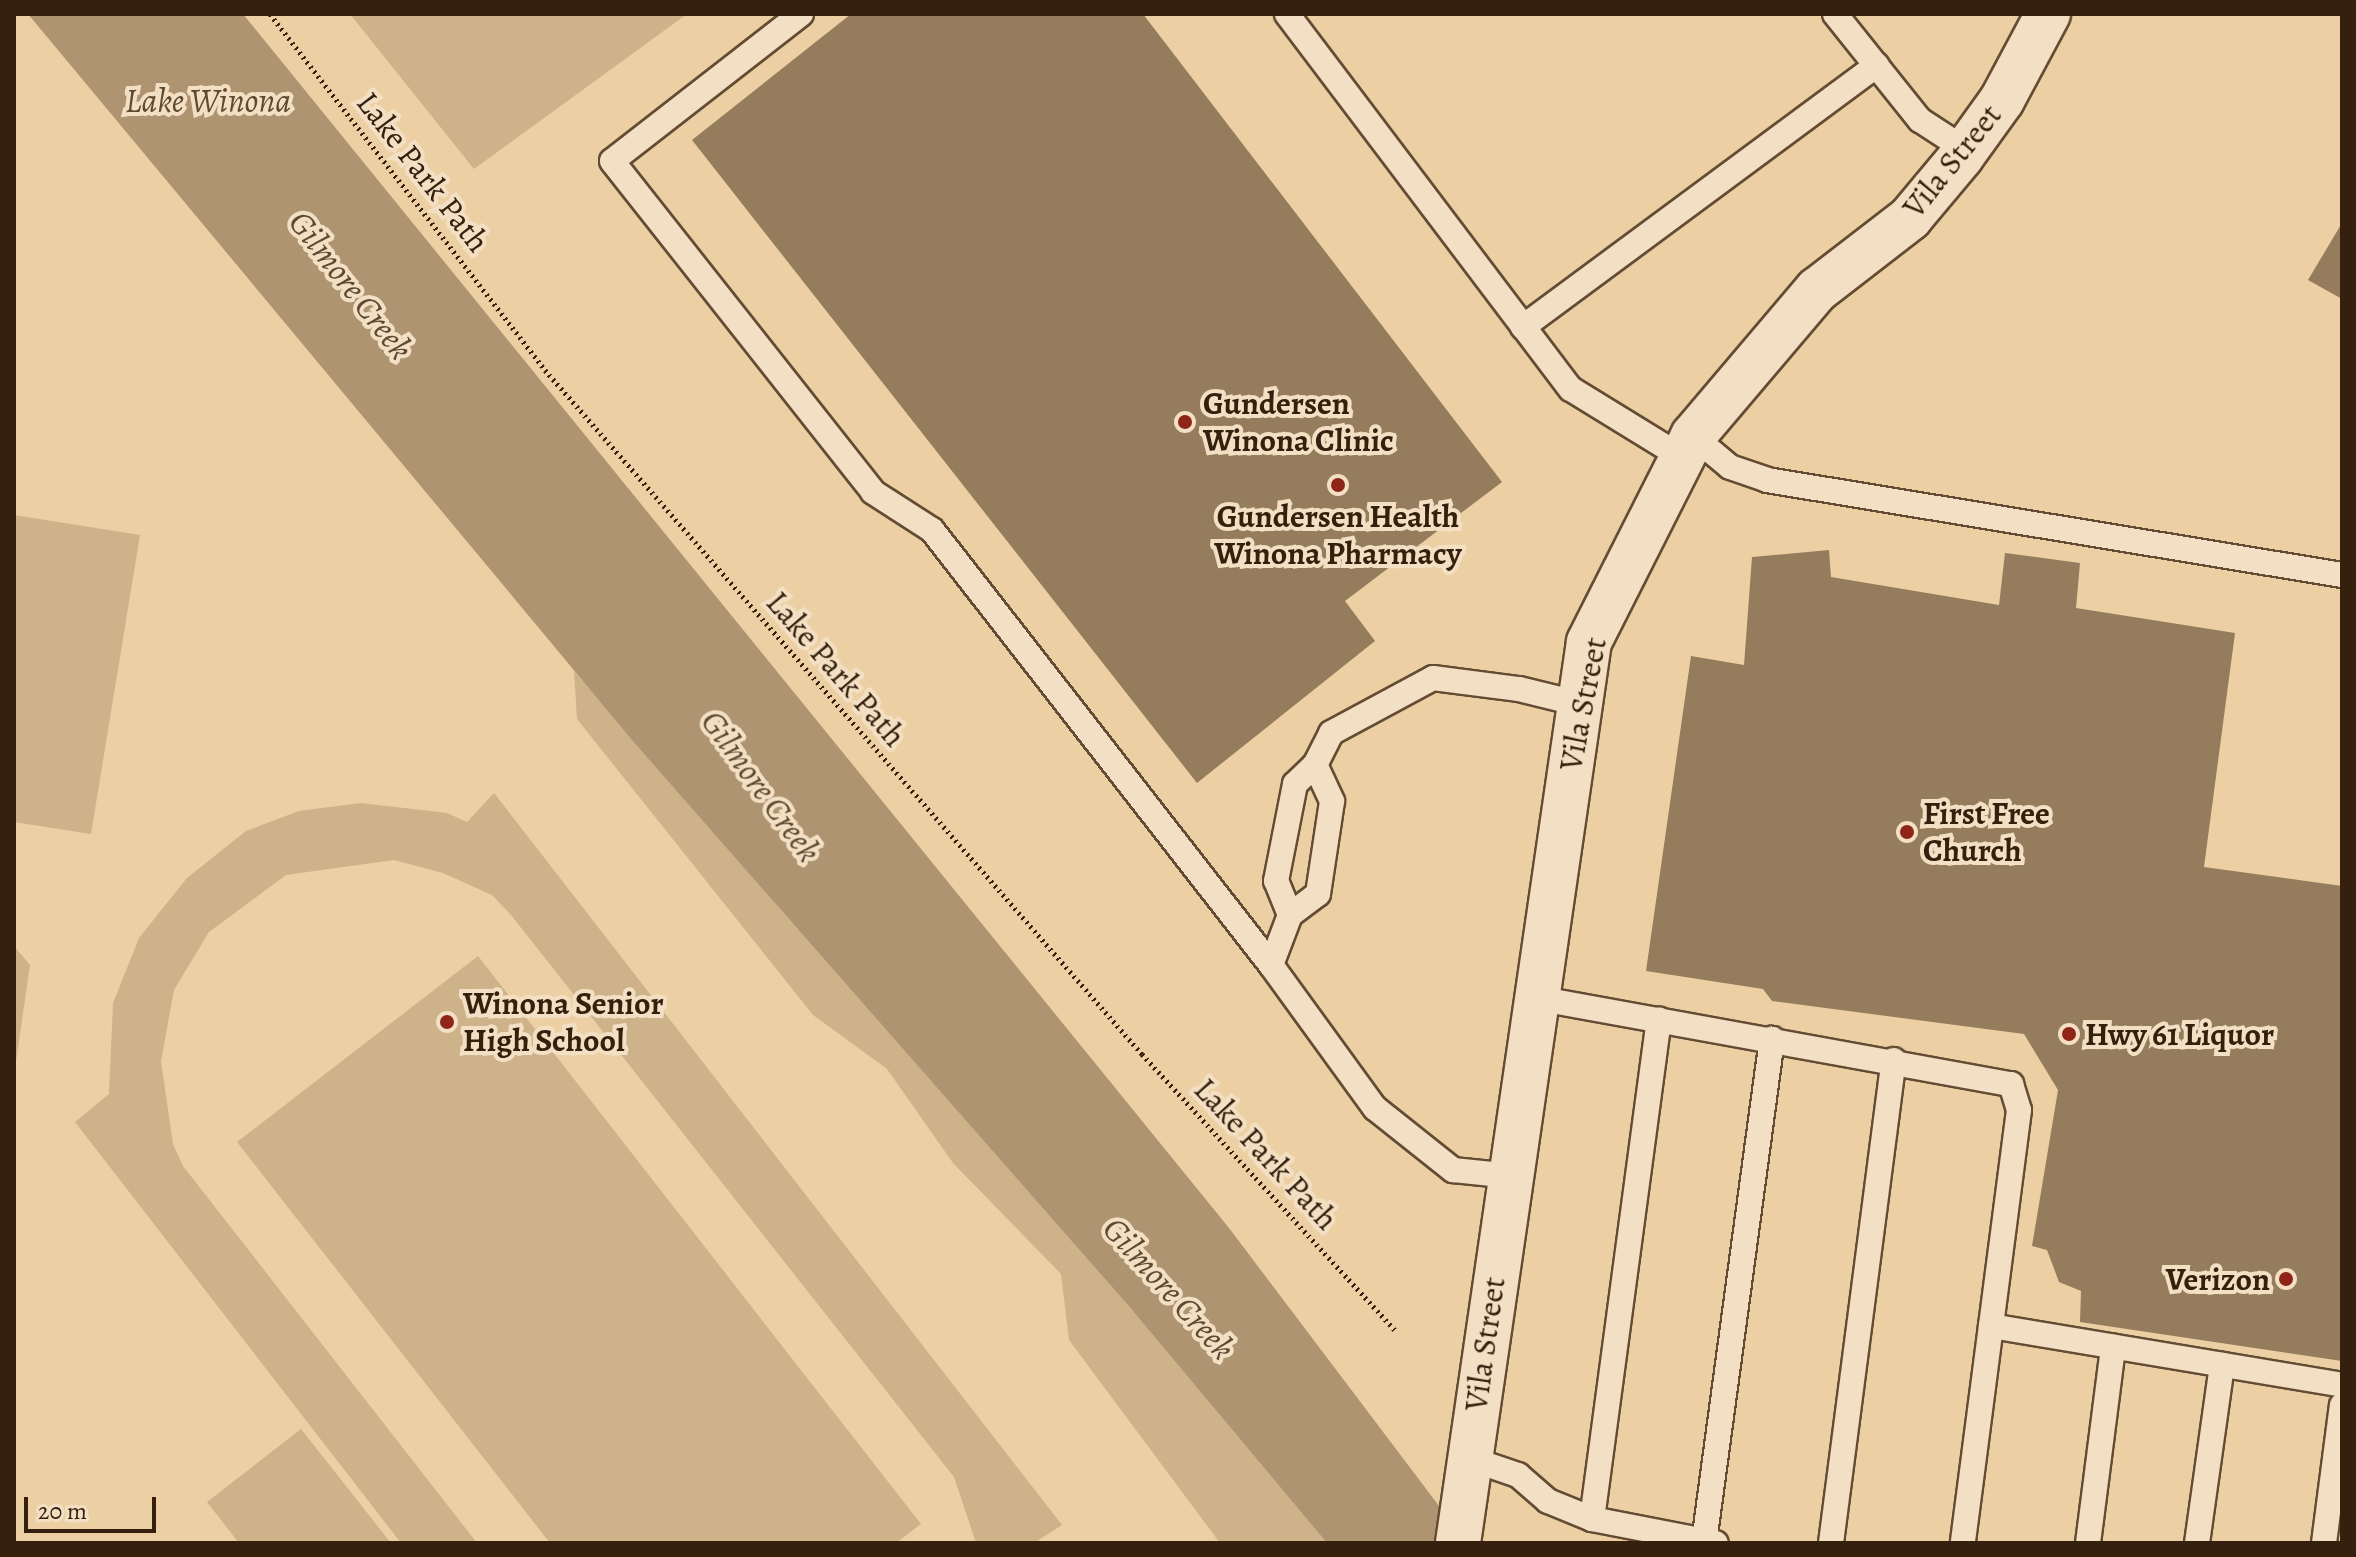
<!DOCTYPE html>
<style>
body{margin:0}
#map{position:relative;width:2356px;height:1557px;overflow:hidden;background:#ecd0a4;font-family:Alegreya,serif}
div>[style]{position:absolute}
.green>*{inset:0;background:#cdb28a}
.water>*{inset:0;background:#ae9471}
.building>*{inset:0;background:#947c5c}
.path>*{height:5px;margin-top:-2.5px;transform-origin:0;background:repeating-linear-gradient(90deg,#35200d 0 2px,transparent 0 6px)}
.roads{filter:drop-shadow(2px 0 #634c33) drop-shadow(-2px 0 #634c33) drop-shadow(0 2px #634c33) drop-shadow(0 -2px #634c33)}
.service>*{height:24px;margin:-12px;padding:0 12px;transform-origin:12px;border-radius:12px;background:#f3e0c4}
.tertiary>*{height:44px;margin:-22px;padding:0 22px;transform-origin:22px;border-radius:22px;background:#f3e0c4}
.dots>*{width:22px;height:22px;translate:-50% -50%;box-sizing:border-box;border:4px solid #f3e0c4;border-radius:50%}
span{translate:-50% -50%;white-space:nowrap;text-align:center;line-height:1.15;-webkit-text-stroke:8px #f3e0c4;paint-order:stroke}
.street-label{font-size:32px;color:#35200d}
.poi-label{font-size:32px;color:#35200d;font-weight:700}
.left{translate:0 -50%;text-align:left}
.right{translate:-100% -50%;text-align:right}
.water-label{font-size:34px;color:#5f4930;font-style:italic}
.frame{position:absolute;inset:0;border:16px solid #35200d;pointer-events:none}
.scale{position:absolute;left:24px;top:1497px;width:132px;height:36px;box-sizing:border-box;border:4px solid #35200d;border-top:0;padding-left:10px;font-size:24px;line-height:28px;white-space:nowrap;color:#35200d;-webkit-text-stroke:6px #f3e0c4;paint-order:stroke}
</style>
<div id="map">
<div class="green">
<div style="clip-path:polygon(350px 14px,687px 14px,474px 169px)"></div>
<div style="clip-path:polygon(14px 515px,140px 535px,91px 834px,14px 822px)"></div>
<div style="clip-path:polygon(574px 671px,1127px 1304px,1327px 1543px,1220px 1543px,1069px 1340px,1061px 1274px,953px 1163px,887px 1069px,813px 1015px,577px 719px)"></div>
<div style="clip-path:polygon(494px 793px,1062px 1525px,1034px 1543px,976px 1543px,954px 1477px,511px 915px,492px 895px,443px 873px,394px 860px,286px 875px,209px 932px,174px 990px,161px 1061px,173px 1144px,183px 1166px,477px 1543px,401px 1543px,75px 1122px,109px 1094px,113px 1003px,139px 938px,187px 878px,246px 831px,299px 811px,361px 803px,447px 813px,467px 822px)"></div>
<div style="clip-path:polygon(14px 946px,30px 965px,14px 1075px)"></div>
<div style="clip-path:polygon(478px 956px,921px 1524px,896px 1543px,550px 1543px,237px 1142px)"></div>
<div style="clip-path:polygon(301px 1429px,391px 1543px,239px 1543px,207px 1502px)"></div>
</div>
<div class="water">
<div style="clip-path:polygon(28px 14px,243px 14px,1229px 1228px,1467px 1543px,1327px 1543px,1127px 1304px,632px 740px)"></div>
</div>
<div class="building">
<div style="clip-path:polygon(851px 14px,1143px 14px,1502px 482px,1345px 601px,1375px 641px,1197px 783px,692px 140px)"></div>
<div style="clip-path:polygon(2342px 223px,2342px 299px,2308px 280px)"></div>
<div style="clip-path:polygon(1829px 550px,1831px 577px,1999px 605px,2005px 553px,2080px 563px,2076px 608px,2235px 633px,2204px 867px,2342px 886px,2342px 1361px,2080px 1322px,2081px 1291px,2059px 1282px,2047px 1250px,2032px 1246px,2058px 1090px,2024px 1034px,1772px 1001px,1763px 989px,1646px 971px,1691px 656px,1744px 665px,1752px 557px)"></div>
</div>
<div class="path">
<div style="left:270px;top:14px;width:450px;rotate:52.3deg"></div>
<div style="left:545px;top:370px;width:908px;rotate:48.89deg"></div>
<div style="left:1142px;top:1054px;width:376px;rotate:47.5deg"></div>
</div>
<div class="roads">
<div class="service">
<div style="left:801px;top:14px;width:239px;rotate:142.1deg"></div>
<div style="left:612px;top:161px;width:422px;rotate:51.7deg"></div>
<div style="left:873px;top:492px;width:70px;rotate:32.8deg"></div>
<div style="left:932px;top:530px;width:551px;rotate:52.07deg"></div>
<div style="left:1271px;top:965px;width:177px;rotate:54deg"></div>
<div style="left:1375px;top:1108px;width:100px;rotate:38.5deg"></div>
<div style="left:1453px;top:1170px;width:59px;rotate:5.8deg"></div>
<div style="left:1287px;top:14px;width:470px;rotate:52.9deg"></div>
<div style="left:1571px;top:389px;width:128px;rotate:31.6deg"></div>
<div style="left:1835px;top:14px;width:136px;rotate:51.3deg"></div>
<div style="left:1920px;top:120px;width:55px;rotate:33.1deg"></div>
<div style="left:1523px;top:327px;width:440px;rotate:-36.5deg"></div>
<div style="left:1693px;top:436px;width:48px;rotate:40deg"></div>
<div style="left:1730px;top:467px;width:39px;rotate:19deg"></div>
<div style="left:1767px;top:480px;width:583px;rotate:9.38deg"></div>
<div style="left:1290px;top:915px;width:37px;rotate:-112deg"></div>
<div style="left:1276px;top:881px;width:99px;rotate:-78.9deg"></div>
<div style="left:1295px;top:784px;width:28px;rotate:-44deg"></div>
<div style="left:1315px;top:765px;width:36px;rotate:-63deg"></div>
<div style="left:1331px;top:733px;width:116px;rotate:-28.3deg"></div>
<div style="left:1433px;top:678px;width:87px;rotate:7.3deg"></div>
<div style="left:1519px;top:689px;width:63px;rotate:13.8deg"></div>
<div style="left:1271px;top:965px;width:53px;rotate:-69.2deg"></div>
<div style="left:1290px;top:915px;width:35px;rotate:-37deg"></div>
<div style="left:1318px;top:894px;width:94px;rotate:-81.4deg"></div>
<div style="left:1332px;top:801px;width:40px;rotate:-115deg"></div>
<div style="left:1536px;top:998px;width:483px;rotate:10.3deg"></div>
<div style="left:2011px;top:1084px;width:27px;rotate:73deg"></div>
<div style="left:2019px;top:1110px;width:437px;rotate:97.4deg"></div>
<div style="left:1991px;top:1326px;width:356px;rotate:9.5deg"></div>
<div style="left:1468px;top:1458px;width:53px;rotate:18.8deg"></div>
<div style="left:1518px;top:1475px;width:40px;rotate:41deg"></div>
<div style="left:1548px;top:1501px;width:48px;rotate:22.2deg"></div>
<div style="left:1592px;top:1519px;width:126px;rotate:11deg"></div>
<div style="left:1592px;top:1519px;width:504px;rotate:-82.37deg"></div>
<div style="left:1704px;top:1542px;width:508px;rotate:-82.3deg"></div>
<div style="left:1831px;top:1543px;width:487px;rotate:-82.6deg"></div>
<div style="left:2088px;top:1543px;width:198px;rotate:-82.7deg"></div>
<div style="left:2197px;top:1543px;width:180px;rotate:-82deg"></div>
<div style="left:2324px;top:1543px;width:139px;rotate:-82.6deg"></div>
</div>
<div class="tertiary">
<div style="left:1458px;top:1543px;width:910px;rotate:-81.73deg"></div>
<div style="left:1589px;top:642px;width:231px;rotate:-63.2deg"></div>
<div style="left:1693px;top:436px;width:192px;rotate:-49.7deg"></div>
<div style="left:1817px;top:290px;width:118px;rotate:-37.7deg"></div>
<div style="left:1910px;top:218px;width:80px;rotate:-50.1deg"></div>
<div style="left:1961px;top:157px;width:70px;rotate:-54.3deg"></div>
<div style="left:2002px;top:100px;width:98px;rotate:-61.9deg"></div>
</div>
</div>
<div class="dots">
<div style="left:1185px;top:422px;background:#8f2418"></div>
<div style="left:1338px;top:485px;background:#8f2418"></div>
<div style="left:1907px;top:832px;background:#8f2418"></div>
<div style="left:447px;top:1022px;background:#8f2418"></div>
<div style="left:2069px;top:1034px;background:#8f2418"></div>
<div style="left:2286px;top:1279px;background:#8f2418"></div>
</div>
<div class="street-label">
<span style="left:1952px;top:161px;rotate:-51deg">Vila Street</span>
<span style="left:423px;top:172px;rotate:52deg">Lake Park Path</span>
<span style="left:836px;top:669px;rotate:49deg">Lake Park Path</span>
<span style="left:1583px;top:704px;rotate:-79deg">Vila Street</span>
<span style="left:1266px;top:1154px;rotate:47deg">Lake Park Path</span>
<span style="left:1485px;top:1344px;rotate:-82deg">Vila Street</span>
</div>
<div class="poi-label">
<span class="left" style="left:1203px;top:422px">Gundersen<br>Winona Clinic</span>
<span style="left:1338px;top:535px">Gundersen Health<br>Winona Pharmacy</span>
<span class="left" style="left:1923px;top:832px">First Free<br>Church</span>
<span class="left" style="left:463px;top:1022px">Winona Senior<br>High School</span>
<span class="left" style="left:2085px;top:1034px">Hwy 61 Liquor</span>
<span class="right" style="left:2270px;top:1279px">Verizon</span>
</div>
<div class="water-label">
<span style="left:208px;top:101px">Lake Winona</span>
<span style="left:351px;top:285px;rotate:52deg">Gilmore Creek</span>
<span style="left:761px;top:786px;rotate:54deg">Gilmore Creek</span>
<span style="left:1169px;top:1288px;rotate:48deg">Gilmore Creek</span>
</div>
<div class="frame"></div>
<div class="scale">20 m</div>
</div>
